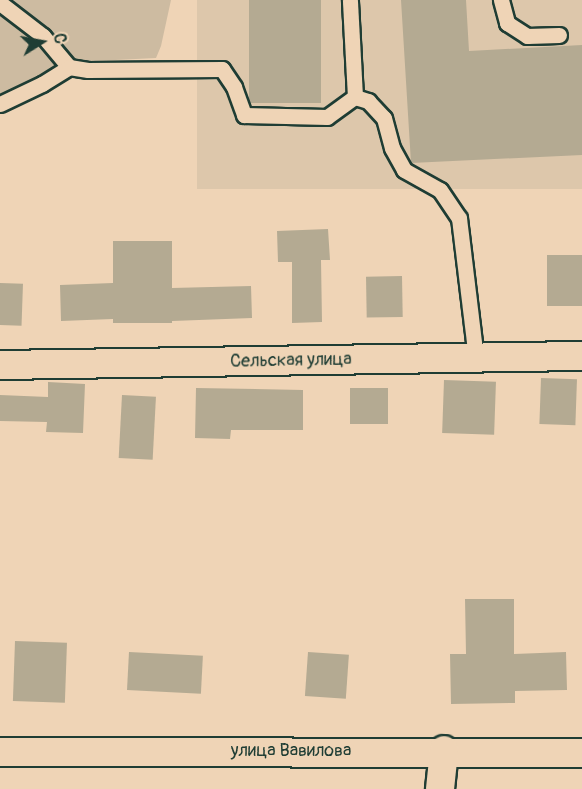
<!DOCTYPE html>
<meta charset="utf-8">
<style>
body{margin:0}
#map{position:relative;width:582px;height:789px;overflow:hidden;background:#efd4b6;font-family:Pangolin,sans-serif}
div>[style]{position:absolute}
.built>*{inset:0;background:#ddc7ab;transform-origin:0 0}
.green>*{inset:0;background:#cdbba1}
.building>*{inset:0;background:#b4aa92;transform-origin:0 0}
.roads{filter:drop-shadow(2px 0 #1f3d34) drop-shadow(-2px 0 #1f3d34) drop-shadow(0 2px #1f3d34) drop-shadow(0 -2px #1f3d34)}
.lane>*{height:15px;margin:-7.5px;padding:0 7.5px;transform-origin:7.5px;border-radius:7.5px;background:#efd4b6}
.street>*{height:28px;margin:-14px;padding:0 14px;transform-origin:14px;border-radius:14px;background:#efd4b6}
span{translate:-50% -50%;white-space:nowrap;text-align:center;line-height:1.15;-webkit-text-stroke:5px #efd4b6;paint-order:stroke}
.street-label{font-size:18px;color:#1f3d34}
.north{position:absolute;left:12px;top:12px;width:60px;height:60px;-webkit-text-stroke:4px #efd4b6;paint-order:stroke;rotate:79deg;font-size:16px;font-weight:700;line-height:24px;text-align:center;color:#1f3d34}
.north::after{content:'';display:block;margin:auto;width:21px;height:27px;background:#1f3d34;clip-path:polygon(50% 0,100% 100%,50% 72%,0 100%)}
</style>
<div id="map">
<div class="built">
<div style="left:197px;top:0;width:385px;height:189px"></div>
</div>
<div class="green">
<div style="clip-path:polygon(0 0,171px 0,161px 46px,156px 58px,95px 61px,88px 70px,0 112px)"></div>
</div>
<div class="building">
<div style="left:249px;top:0;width:72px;height:103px"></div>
<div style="clip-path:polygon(401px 0,466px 0,469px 51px,582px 45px,582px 155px,411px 163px)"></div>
<div style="clip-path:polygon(328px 229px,330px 260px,321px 260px,322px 322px,292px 323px,292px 262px,278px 262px,277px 231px)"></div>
<div style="clip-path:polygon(113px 241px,172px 241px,172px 288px,251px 286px,252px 318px,172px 321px,172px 323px,113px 323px,113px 319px,61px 321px,60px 285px,113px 283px)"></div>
<div style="left:582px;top:255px;width:51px;height:35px;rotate:90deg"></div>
<div style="left:402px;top:276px;width:41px;height:36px;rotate:89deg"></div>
<div style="left:0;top:283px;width:23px;height:42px;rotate:2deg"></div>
<div style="left:541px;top:378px;width:36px;height:46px;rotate:2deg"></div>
<div style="left:444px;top:380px;width:52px;height:53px;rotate:2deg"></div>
<div style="clip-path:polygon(48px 382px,85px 384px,83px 433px,46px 432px,47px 422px,0 421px,0 395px,48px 397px)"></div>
<div style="clip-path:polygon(196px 388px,303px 390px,303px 430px,231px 430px,230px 439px,195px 438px)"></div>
<div style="left:350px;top:388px;width:38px;height:36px"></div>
<div style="left:122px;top:395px;width:34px;height:63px;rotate:3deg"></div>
<div style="clip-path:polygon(465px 599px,514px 599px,514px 654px,566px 652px,567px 690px,515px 691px,515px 703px,451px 704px,450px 654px,466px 654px)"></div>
<div style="left:15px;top:641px;width:52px;height:60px;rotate:2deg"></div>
<div style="left:129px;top:652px;width:74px;height:38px;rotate:3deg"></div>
<div style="left:308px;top:652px;width:41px;height:44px;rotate:4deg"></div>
</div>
<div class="roads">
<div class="lane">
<div style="left:501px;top:0;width:24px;rotate:75deg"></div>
<div style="left:507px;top:23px;width:24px;rotate:33deg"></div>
<div style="left:527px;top:36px;width:32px;rotate:-2deg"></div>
<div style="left:0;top:3px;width:54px;rotate:37.5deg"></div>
<div style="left:43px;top:36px;width:40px;rotate:50deg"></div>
<div style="left:355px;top:97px;width:14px;rotate:17deg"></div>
<div style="left:368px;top:101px;width:23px;rotate:47deg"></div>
<div style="left:384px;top:118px;width:31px;rotate:75deg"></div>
<div style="left:392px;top:148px;width:25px;rotate:61deg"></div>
<div style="left:404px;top:170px;width:41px;rotate:29.1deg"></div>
<div style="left:440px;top:190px;width:34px;rotate:56deg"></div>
<div style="left:459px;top:218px;width:142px;rotate:83.1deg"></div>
<div style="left:0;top:104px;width:47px;rotate:-25.5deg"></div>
<div style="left:42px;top:84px;width:32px;rotate:-32deg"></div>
<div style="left:69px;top:67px;width:19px;rotate:9deg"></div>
<div style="left:88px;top:70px;width:134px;rotate:-0.4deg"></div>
<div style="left:222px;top:69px;width:22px;rotate:56deg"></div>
<div style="left:234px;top:87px;width:30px;rotate:70deg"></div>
<div style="left:244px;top:115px;width:83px;rotate:1.4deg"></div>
<div style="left:327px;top:117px;width:34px;rotate:-36deg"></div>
<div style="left:355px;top:97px;width:97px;rotate:-93deg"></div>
</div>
<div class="street">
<div style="left:0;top:365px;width:582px;rotate:-0.89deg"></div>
<div style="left:0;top:752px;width:582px;rotate:0.1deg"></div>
<div style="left:440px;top:789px;width:39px;rotate:-84deg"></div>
</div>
</div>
<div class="street-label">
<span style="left:291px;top:361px;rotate:-1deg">Сельская улица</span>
<span style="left:291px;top:751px">улица Вавилова</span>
</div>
<div class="north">С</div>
</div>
